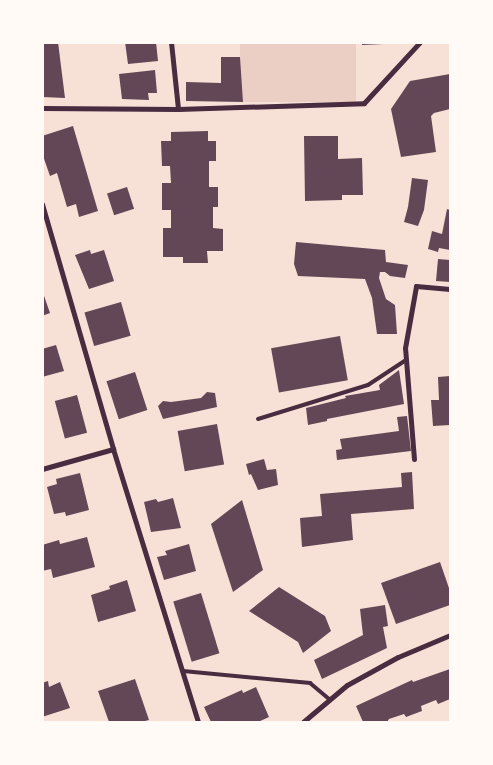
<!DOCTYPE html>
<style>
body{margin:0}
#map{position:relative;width:493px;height:765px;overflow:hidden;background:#f7e1d7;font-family:"IBM Plex Sans",sans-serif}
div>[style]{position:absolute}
.green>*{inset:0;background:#ebcfc5;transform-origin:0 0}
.building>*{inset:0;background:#644757;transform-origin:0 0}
.service>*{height:4px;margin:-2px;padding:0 2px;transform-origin:2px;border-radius:2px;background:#4a2c40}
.minor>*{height:5px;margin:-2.5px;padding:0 2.5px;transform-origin:2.5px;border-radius:2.5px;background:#4a2c40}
span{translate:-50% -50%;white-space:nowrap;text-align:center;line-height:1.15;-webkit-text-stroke:4.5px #fffaf5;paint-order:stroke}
.frame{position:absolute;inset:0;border:44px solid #fffaf5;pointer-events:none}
</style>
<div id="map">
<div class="green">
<div style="left:240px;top:43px;width:116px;height:59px"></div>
</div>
<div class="building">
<div style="clip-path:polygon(42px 42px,58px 42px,65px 98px,42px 97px)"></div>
<div style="clip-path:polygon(125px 42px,156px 42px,158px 61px,128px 64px)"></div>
<div style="clip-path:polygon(362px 42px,384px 42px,384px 44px,362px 45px)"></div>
<div style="clip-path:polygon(221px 57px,240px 57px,243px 102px,186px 101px,186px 82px,221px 83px)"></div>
<div style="clip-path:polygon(155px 70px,157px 93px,148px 93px,149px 100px,122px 99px,119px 74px)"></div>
<div style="clip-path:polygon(450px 74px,450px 109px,434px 113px,431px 116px,436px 152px,401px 157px,391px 109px,410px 81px)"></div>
<div style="clip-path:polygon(73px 126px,98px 211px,79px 217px,76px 204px,67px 207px,57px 173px,50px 176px,42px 153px,42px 136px)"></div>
<div style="clip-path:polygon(208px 131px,208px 141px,216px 141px,216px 161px,209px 161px,209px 187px,218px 187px,218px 207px,213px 207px,213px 228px,223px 229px,223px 251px,207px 251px,208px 263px,183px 263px,183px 257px,163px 257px,163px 228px,171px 228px,171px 210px,162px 210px,162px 183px,171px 183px,170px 166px,162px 166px,161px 141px,171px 141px,171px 132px)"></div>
<div style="clip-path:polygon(304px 136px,338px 136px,338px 159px,362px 158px,363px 195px,342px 195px,342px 200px,305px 201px)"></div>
<div style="clip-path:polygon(412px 178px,428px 180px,424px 210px,418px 226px,404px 222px,408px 207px)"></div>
<div style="left:127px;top:187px;width:23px;height:21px;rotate:72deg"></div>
<div style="clip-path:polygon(447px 209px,450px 210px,450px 250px,439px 248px,438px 252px,428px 249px,432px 231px,442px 234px)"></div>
<div style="clip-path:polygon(296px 242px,385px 250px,386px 262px,408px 265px,405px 278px,390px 276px,385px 272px,380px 272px,379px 278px,386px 299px,395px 305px,397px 334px,377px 334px,372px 298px,365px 279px,298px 276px,294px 264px)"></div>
<div style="clip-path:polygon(90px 250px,91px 254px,104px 250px,114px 281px,89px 289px,75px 255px)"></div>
<div style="clip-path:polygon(438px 259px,450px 260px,450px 282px,436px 281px)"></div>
<div style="clip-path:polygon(42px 290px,50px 313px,42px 316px)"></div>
<div style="left:121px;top:302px;width:35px;height:38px;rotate:74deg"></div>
<div style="left:340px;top:336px;width:45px;height:70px;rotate:80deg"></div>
<div style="clip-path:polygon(56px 345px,64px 371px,42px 377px,42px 349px)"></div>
<div style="clip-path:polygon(399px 370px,404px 404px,327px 419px,327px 421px,308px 425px,306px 408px,346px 398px,345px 396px,380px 390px,379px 385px)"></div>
<div style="left:135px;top:372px;width:40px;height:30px;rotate:72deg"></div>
<div style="clip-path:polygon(450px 376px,450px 425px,433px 426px,431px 400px,439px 400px,438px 377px)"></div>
<div style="clip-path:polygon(207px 392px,215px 393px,217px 407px,163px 419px,158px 406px,163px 401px,171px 402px,201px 398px)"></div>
<div style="left:77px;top:395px;width:39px;height:23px;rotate:75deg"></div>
<div style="clip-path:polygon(407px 416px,411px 451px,337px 460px,336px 450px,342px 449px,340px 439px,399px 431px,397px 417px)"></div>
<div style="left:217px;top:424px;width:41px;height:40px;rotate:80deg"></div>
<div style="clip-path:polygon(264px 459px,267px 470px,276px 469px,278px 485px,258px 490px,251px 474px,249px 475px,246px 464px)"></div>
<div style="clip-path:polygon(412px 472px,414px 509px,351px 514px,353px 540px,302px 547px,300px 518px,322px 516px,320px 494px,402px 487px,401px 473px)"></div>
<div style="clip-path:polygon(80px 473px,89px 510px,66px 516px,65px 512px,54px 514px,47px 487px,57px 484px,56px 479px)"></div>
<div style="clip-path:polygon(173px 498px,181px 528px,151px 532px,144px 502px,156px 499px,158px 502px)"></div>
<div style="clip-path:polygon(242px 500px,263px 570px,233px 592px,211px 524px)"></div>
<div style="clip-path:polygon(87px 537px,95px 567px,53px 578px,51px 569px,42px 571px,42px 545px,59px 540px,60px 544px)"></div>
<div style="clip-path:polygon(189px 544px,196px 571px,164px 580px,157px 557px,167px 555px,165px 551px)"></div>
<div style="clip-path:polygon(440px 562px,450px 591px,450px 605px,396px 624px,381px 583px)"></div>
<div style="clip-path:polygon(127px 580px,136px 611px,98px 622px,91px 595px,110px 589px,109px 586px)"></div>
<div style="clip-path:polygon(279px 587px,325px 616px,331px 631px,303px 653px,298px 642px,249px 611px)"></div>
<div style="left:201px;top:593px;width:63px;height:29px;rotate:73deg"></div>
<div style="clip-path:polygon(385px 605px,388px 626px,383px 627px,387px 648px,322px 679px,314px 660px,363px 635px,360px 609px)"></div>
<div style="clip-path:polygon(450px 669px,450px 699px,438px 704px,436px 700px,421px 706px,422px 711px,406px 717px,404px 714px,389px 719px,387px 722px,363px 722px,356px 706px,412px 680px,413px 682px)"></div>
<div style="clip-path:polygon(135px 679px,149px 720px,141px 722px,109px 722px,98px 691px)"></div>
<div style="clip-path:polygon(48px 681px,49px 687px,60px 682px,70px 708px,42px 717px,42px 683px)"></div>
<div style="clip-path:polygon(256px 687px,269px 717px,258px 722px,211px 722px,204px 707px,242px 690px,243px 693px)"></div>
</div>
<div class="service">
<div style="left:258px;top:419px;width:115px;rotate:-17.2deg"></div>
<div style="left:368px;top:385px;width:45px;rotate:-33.3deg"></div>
<div style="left:183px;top:671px;width:128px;rotate:5.4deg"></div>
<div style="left:310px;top:683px;width:26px;rotate:40deg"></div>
</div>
<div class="minor">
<div style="left:171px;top:42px;width:67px;rotate:84deg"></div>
<div style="left:42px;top:108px;width:136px;rotate:0.4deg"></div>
<div style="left:178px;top:109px;width:186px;rotate:-1.8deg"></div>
<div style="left:364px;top:103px;width:83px;rotate:-47.4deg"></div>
<div style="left:42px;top:204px;width:255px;rotate:73.8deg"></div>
<div style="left:113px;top:449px;width:286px;rotate:72.7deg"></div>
<div style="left:414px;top:459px;width:111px;rotate:-94.6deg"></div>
<div style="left:405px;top:348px;width:63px;rotate:-79.9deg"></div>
<div style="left:416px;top:286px;width:34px;rotate:5deg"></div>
<div style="left:42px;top:469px;width:74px;rotate:-15.7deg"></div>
<div style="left:303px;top:722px;width:57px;rotate:-40.1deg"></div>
<div style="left:347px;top:685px;width:58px;rotate:-28.8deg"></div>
<div style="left:398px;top:657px;width:56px;rotate:-22.9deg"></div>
</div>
<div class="frame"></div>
</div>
